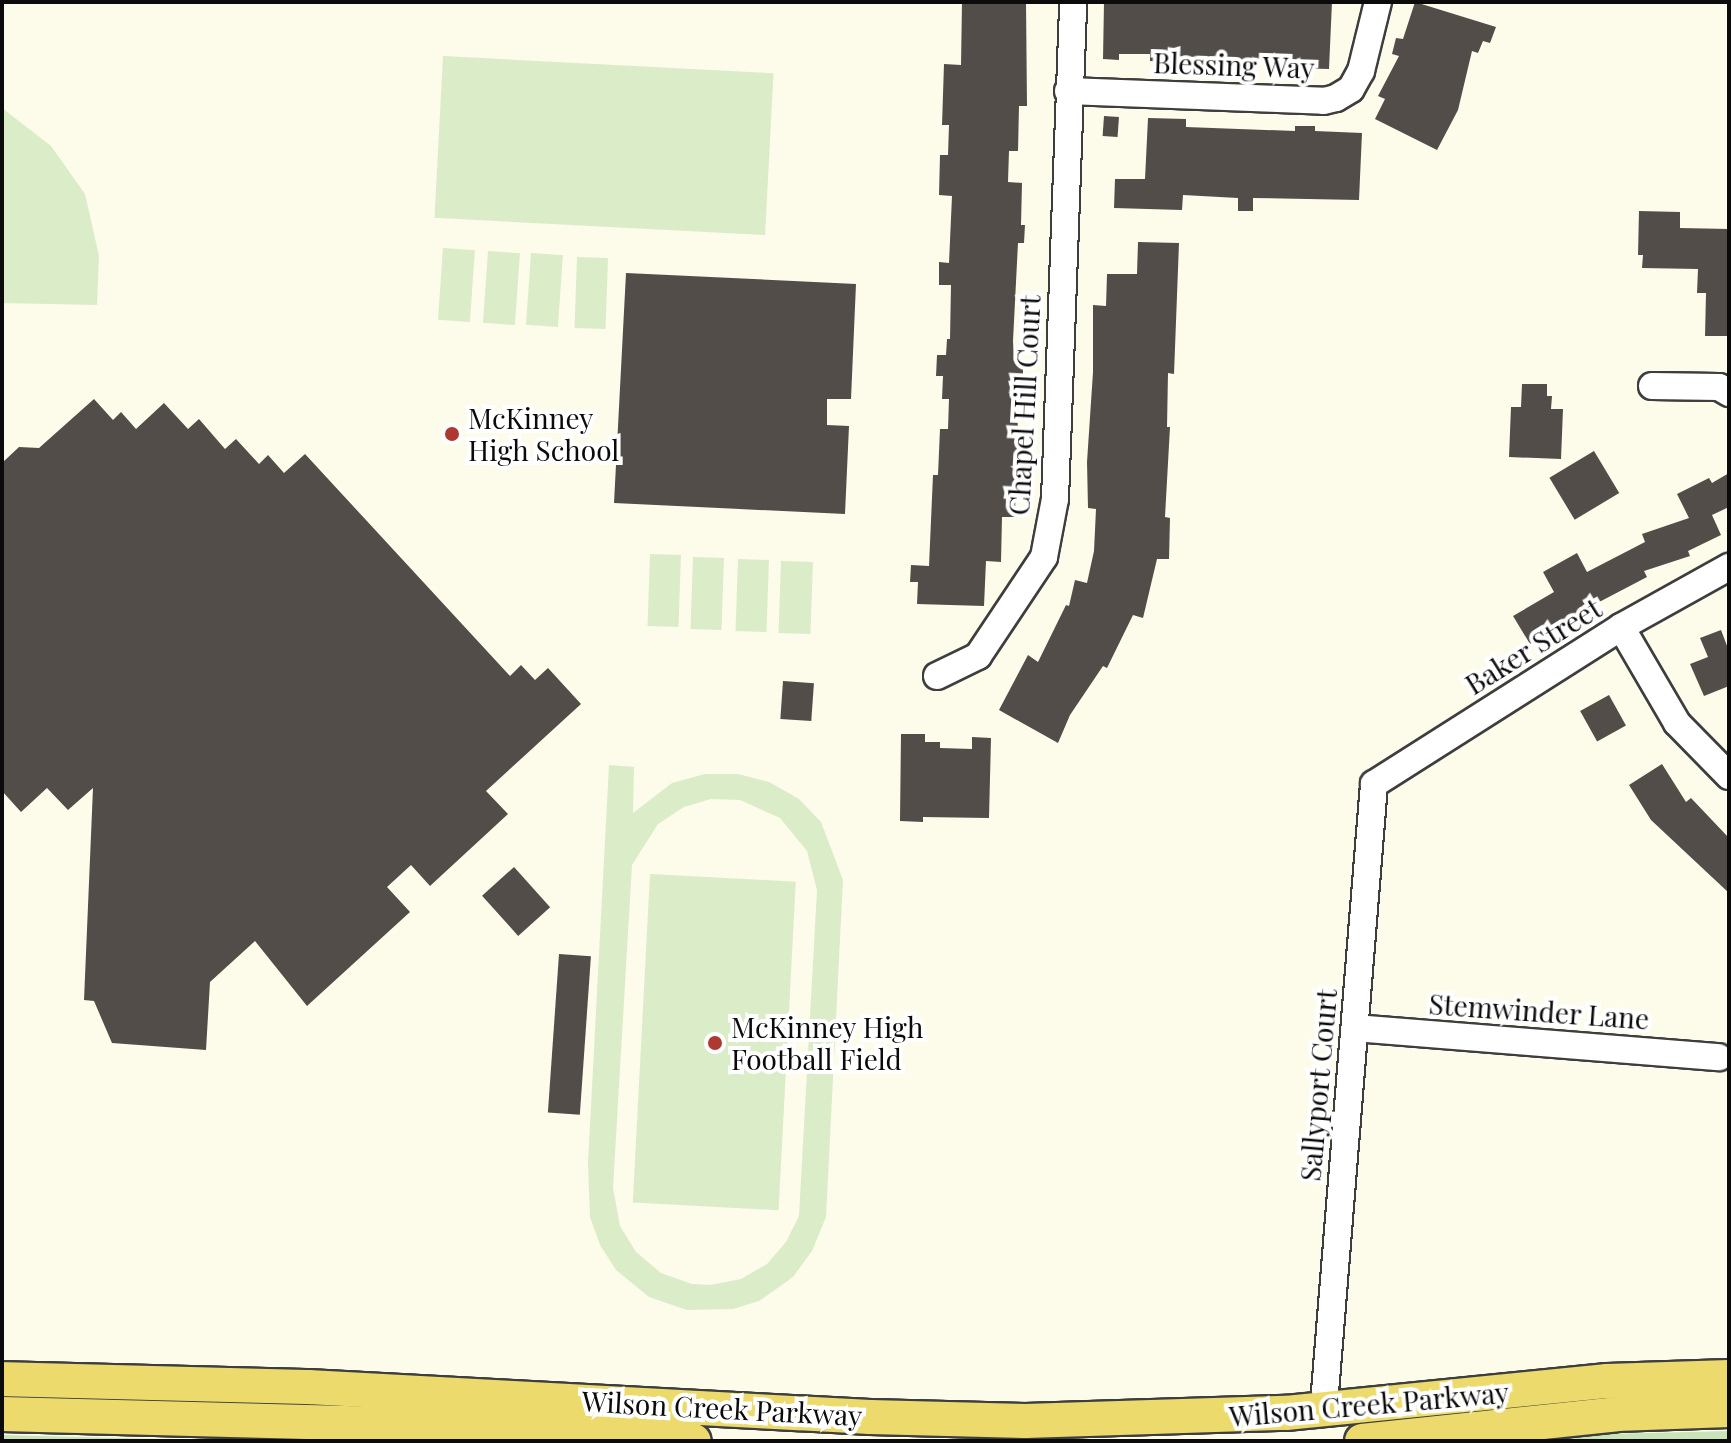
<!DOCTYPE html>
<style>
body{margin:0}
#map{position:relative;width:1731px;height:1443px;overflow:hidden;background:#fdfbea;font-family:"Playfair Display",serif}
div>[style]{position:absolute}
.green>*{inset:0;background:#c9e4b8}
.pitch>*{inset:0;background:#dbecc8;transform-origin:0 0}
.building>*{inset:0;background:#524d48;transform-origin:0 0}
.roads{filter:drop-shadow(2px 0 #3e3e3e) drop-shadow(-2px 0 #3e3e3e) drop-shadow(0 2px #3e3e3e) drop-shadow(0 -2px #3e3e3e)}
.minor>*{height:26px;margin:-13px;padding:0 13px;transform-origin:13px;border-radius:13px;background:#fff}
.major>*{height:34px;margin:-17px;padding:0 17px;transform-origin:17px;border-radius:17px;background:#ecdb6c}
.dots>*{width:22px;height:22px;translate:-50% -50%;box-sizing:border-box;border:4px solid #fff;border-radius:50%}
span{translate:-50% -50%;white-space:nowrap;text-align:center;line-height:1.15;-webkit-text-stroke:8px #fff;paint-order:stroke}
.street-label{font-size:28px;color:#0b0b0b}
.poi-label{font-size:28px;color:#0b0b0b}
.left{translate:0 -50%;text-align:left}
.frame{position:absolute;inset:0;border:4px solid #0b0b0b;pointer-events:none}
</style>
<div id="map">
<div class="green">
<div style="clip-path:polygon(1729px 1431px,1729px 1441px,1545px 1441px,1608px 1434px)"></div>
<div style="clip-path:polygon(2px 1435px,239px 1441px,2px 1441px)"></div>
</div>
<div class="pitch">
<div style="left:443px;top:56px;width:331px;height:162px;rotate:3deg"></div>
<div style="clip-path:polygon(2px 108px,51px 146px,85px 194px,99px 256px,97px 305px,2px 303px)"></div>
<div style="left:443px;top:248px;width:32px;height:72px;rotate:4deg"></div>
<div style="left:488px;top:251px;width:32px;height:72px;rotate:4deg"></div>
<div style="left:531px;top:253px;width:32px;height:72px;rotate:4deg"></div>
<div style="left:577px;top:257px;width:31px;height:71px;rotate:2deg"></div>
<div style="left:650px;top:554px;width:31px;height:72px;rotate:2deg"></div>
<div style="left:693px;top:557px;width:31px;height:72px;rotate:2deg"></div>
<div style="left:738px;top:559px;width:31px;height:72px;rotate:2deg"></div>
<div style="left:781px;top:561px;width:32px;height:72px;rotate:2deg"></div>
<div style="clip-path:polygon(evenodd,609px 765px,634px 767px,633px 813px,672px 783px,705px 774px,738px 774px,769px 782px,799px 799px,821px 822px,843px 880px,826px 1217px,812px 1251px,793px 1277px,759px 1301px,733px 1309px,687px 1310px,649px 1297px,616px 1270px,600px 1245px,590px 1217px,588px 1163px,609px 765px,711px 799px,740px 800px,780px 818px,807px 851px,817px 890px,799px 1216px,786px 1242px,767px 1264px,741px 1279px,710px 1285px,692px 1284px,661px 1273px,636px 1252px,620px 1226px,613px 1188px,632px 865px,658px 824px,684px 807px,711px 799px)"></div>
<div style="left:650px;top:874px;width:146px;height:329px;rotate:3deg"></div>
</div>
<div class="building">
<div style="clip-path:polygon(962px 2px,1026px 2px,1027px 106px,1019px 106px,1018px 151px,1009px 151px,1008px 182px,1022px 183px,1021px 225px,1025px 225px,1024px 243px,1018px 243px,1013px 341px,1014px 361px,1023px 361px,1023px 379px,1019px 379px,1017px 451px,1021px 452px,1020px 472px,1016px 471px,1015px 517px,1002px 517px,1001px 562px,986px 561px,984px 606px,917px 604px,918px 582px,910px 582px,911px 565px,929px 566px,933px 475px,938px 475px,940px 429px,948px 429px,949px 399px,942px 399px,943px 376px,936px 376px,937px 355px,946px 355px,947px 339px,950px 339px,951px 285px,939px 285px,939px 262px,949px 263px,952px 196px,939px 195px,940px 155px,948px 155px,949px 125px,942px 125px,944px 64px,961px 65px)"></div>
<div style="clip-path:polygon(1104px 2px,1332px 2px,1329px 69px,1291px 68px,1291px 62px,1235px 61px,1234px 73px,1210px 73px,1210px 63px,1196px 63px,1196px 57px,1166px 56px,1166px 62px,1150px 61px,1150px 54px,1119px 54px,1119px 60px,1103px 59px)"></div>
<div style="clip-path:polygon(1415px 2px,1496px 27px,1490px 43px,1483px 41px,1478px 53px,1472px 51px,1458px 110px,1437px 150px,1375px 119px,1385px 99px,1378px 96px,1399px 56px,1392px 54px,1396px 38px,1403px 39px)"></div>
<div style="left:1104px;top:116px;width:15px;height:20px;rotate:4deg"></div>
<div style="clip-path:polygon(1148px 118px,1186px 119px,1186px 127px,1295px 131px,1295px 126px,1315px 126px,1315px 131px,1362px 133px,1359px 200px,1253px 198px,1253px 211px,1238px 211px,1238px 198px,1183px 195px,1182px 210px,1114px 208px,1115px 179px,1145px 179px)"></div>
<div style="clip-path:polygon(1639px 211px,1680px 212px,1680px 228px,1729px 229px,1729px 336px,1705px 336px,1706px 293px,1697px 293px,1698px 269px,1642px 268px,1643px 255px,1638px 255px)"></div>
<div style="clip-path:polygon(1138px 242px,1179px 243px,1174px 374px,1168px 373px,1167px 427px,1170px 427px,1165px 517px,1170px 518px,1169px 559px,1157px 559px,1143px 618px,1133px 615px,1107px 668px,1103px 666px,1070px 715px,1058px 743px,999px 710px,1028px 655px,1038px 662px,1066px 605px,1069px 606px,1075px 580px,1087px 583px,1094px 551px,1096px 509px,1088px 508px,1087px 462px,1093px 372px,1093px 305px,1106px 306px,1107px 274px,1137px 274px)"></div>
<div style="clip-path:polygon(626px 273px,856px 284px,851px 399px,827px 399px,827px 425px,849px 426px,845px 514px,614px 503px)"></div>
<div style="clip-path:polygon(1522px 384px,1547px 384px,1547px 396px,1552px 396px,1551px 409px,1563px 409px,1561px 459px,1509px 457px,1511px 407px,1521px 407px)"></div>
<div style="clip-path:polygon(94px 399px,113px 420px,121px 412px,136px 429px,164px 403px,188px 429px,199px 419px,225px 449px,236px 439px,259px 464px,268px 455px,284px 473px,305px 454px,510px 676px,521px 665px,535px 680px,548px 668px,581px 704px,486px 791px,508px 814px,430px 886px,411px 865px,387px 887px,410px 912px,307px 1006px,255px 941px,210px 982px,206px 1050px,112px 1043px,94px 1001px,84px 1000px,93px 788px,68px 810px,47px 788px,21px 812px,2px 791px,2px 463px,19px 447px,39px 448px)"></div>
<div style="left:1594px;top:451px;width:49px;height:52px;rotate:59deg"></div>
<div style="clip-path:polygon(1729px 473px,1729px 507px,1712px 515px,1721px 535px,1688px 551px,1690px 556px,1644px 571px,1647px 577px,1561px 622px,1563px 626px,1530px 644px,1513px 616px,1554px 592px,1543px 572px,1577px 553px,1587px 572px,1645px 542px,1642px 534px,1689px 518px,1677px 494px,1709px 478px,1712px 483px)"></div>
<div style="clip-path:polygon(1721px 630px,1729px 651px,1729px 686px,1704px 696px,1690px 664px,1708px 657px,1700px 638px)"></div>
<div style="left:783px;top:681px;width:31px;height:38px;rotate:4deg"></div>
<div style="left:1609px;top:695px;width:35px;height:33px;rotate:61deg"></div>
<div style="clip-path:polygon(901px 734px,925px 734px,925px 742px,940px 742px,940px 748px,972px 749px,972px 737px,991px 738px,989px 818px,923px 817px,923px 822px,900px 821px)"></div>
<div style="clip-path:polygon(1662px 764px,1686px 802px,1691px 798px,1729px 838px,1729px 893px,1651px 820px,1629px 785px)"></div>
<div style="left:514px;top:867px;width:54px;height:43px;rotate:48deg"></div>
<div style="left:559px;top:954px;width:32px;height:159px;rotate:4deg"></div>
</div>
<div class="roads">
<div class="minor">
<div style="left:1068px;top:91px;width:256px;rotate:2.2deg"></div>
<div style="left:1324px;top:101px;width:12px;rotate:-14deg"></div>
<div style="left:1336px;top:98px;width:17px;rotate:-31deg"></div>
<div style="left:1351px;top:89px;width:21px;rotate:-61deg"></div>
<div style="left:1361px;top:71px;width:71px;rotate:-76.2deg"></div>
<div style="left:1652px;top:386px;width:67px;rotate:0.9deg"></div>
<div style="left:1719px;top:387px;width:12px;rotate:31deg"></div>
<div style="left:1621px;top:627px;width:111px;rotate:59.7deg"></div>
<div style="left:1677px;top:723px;width:74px;rotate:45.5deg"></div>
<div style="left:937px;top:676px;width:46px;rotate:-26deg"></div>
<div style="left:978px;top:656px;width:119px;rotate:-56.3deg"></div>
<div style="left:1044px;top:557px;width:59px;rotate:-79.3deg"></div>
<div style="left:1055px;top:499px;width:497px;rotate:-87.9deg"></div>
<div style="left:1355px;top:1028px;width:365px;rotate:4.6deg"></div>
<div style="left:1325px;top:1392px;width:610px;rotate:-85.39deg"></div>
<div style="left:1374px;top:784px;width:293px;rotate:-32.4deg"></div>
<div style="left:1621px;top:627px;width:124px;rotate:-29.1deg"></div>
</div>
<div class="major">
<div style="left:2px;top:1379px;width:306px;rotate:1.5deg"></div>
<div style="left:308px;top:1387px;width:563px;rotate:3.06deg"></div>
<div style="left:870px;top:1417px;width:155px;rotate:1.5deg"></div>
<div style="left:1025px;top:1421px;width:261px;rotate:-1.8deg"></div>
<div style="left:1286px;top:1413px;width:323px;rotate:-5.7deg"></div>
<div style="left:1607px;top:1381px;width:122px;rotate:-1.9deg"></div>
<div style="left:2px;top:1414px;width:410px;rotate:1.5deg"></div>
<div style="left:412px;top:1425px;width:282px;rotate:3.2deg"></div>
<div style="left:1362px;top:1441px;width:256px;rotate:-6deg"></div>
<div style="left:1617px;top:1414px;width:112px;rotate:-2deg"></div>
</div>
</div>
<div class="dots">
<div style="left:452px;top:434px;background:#ad3930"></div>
<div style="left:715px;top:1043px;background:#ad3930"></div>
</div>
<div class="street-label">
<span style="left:1234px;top:65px;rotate:2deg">Blessing Way</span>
<span style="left:1024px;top:405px;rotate:-87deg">Chapel Hill Court</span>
<span style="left:1533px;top:646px;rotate:-32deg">Baker Street</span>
<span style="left:1539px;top:1011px;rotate:4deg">Stemwinder Lane</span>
<span style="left:1318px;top:1085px;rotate:-85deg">Sallyport Court</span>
<span style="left:1369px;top:1404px;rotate:-5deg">Wilson Creek Parkway</span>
<span style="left:722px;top:1408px;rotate:3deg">Wilson Creek Parkway</span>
</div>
<div class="poi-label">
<span class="left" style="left:468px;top:434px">McKinney<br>High School</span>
<span class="left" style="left:731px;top:1043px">McKinney High<br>Football Field</span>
</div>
<div class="frame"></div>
</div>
